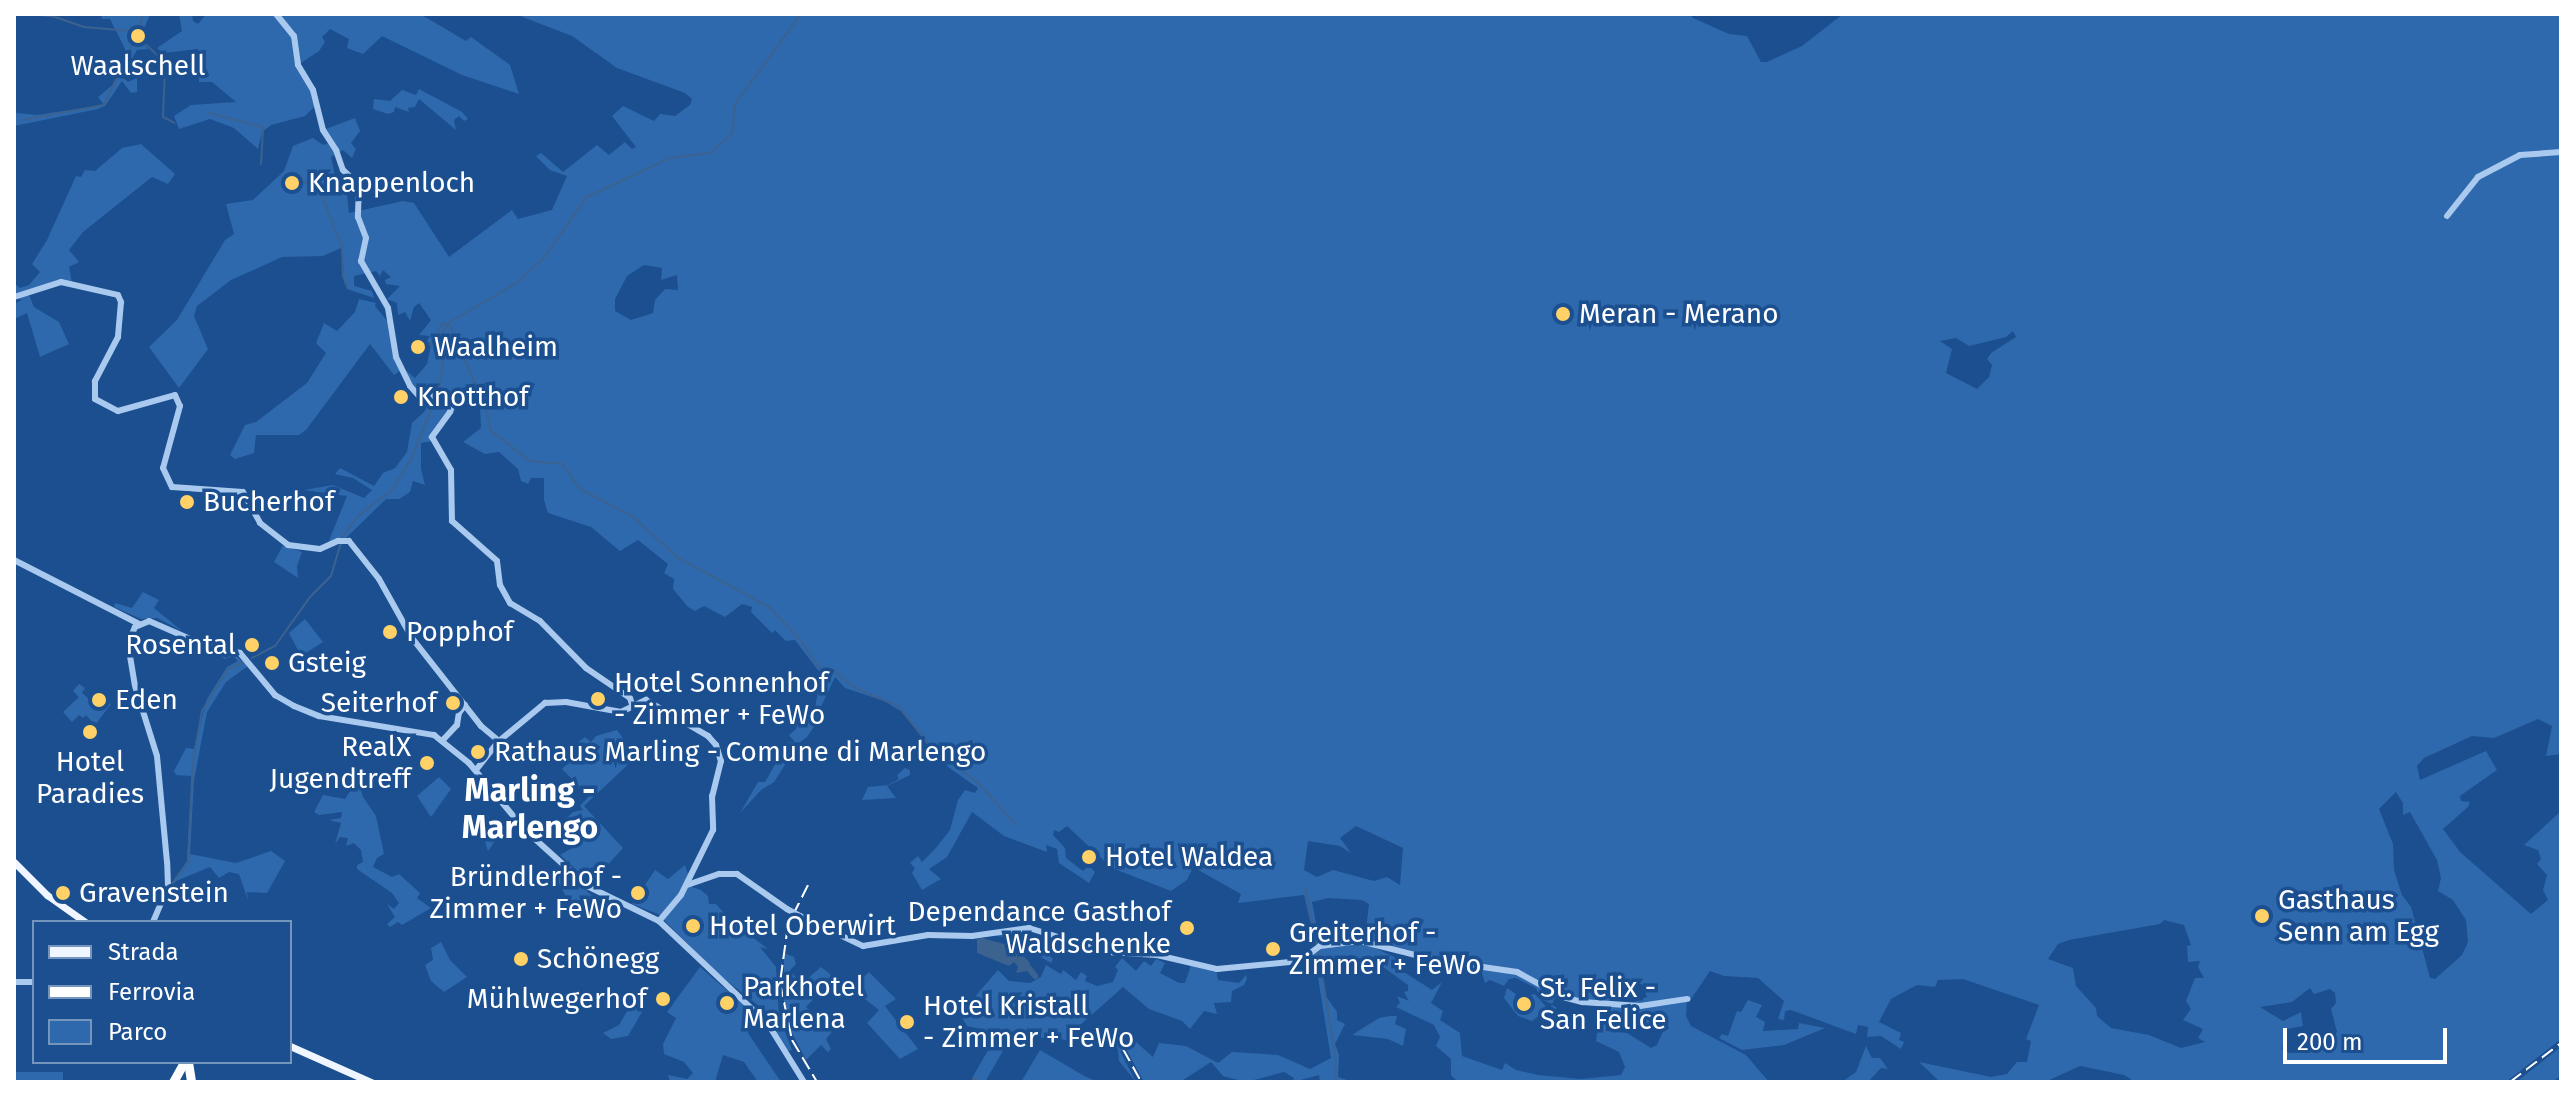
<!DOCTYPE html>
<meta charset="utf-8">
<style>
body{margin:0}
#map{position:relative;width:2575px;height:1096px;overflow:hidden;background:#1b4f8f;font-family:"Fira Sans",sans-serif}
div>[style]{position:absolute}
.green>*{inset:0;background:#2e69ad;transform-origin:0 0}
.water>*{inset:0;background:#3c6290}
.stream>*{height:2px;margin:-1px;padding:0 1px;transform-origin:1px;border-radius:1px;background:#3c6290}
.canal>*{height:6px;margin:-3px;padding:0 3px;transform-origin:3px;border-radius:3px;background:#3c6290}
.minor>*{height:6px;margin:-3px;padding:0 3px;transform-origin:3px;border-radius:3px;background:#a9c9ee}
.major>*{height:7px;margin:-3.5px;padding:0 3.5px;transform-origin:3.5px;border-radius:3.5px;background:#f0f6ff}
.highway>*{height:9px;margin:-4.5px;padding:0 4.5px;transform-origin:4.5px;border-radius:4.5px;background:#fff}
.rail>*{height:2px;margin-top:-1px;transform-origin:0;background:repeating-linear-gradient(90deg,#fff 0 14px,transparent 0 20px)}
.minor-bridge>*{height:6px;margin:-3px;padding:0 3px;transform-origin:3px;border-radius:3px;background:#a9c9ee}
.dots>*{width:22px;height:22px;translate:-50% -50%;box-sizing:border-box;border:4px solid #1b4f8f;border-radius:50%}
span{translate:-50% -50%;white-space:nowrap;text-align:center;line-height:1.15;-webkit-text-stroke:7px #1b4f8f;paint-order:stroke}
.poi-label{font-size:28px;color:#fff}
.left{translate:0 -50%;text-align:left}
.right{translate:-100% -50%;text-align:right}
.quarter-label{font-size:32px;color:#fff;font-weight:700}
.frame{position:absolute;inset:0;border:16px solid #fff;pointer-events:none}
.legend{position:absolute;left:32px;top:920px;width:260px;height:144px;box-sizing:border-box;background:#1b4f8f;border:2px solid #7695bc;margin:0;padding:10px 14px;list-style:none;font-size:24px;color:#fff}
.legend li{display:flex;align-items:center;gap:16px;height:40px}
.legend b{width:40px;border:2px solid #7695bc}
.scale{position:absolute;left:2283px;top:1028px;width:164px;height:36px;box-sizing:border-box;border:4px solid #fff;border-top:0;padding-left:10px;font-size:24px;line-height:28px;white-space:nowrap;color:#fff;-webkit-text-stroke:6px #1b4f8f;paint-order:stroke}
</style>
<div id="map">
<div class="green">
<div style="clip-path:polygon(101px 14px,150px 14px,140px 39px,148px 49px,137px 50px,122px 77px,128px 82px,137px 78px,137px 92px,131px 93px,122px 81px,105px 106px,98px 109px,14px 126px,16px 113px,37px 115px,104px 105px,98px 97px,115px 83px,125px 49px,110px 19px,102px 19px)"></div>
<div style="clip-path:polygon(179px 14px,192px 14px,193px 21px,198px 24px,206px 14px,420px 14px,466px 41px,471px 37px,510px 65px,519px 94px,462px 75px,382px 36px,363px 54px,347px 48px,349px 39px,330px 29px,322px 37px,325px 42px,319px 51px,298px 65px,313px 90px,316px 105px,305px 116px,271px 125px,262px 132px,258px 149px,234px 128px,210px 119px,179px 129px,174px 116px,191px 105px,236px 102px,212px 82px,199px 82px,198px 49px,163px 53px,157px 48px,182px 31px)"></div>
<div style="clip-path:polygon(evenodd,515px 14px,1690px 14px,1693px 18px,1729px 34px,1747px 36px,1761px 62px,1767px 62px,1802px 46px,1843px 14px,2561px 14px,2561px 754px,2546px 756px,2552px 726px,2538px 719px,2494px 738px,2472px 736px,2424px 758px,2417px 766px,2420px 780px,2486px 751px,2497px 770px,2460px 796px,2461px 801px,2470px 802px,2468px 807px,2443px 829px,2460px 852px,2531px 914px,2548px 900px,2543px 890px,2547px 875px,2537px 864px,2541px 859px,2538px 850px,2524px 845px,2561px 811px,2561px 1039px,2506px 1082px,2130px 1082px,2131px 1079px,2124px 1075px,2080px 1066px,2045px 1082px,1940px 1082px,1919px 1062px,1991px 1077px,2007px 1074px,2017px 1062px,2027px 1062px,2031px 1041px,2026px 1039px,2039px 1005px,1963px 979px,1938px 980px,1935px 987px,1917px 985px,1891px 999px,1879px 1022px,1901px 1033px,1899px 1040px,1904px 1042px,1901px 1049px,1881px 1036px,1867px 1037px,1868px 1027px,1858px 1025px,1856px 1034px,1791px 1010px,1785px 1011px,1784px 1020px,1778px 1019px,1784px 1001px,1758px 978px,1724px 976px,1710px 971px,1691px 999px,1687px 999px,1686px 1016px,1691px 1026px,1746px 1055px,1769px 1082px,1458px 1082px,1451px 1075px,1451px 1059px,1436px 1046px,1440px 1037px,1434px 1025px,1396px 1007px,1400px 1003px,1397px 996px,1409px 1001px,1404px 992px,1408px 991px,1408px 985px,1383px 967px,1351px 955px,1320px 962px,1325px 995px,1337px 1012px,1337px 1020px,1345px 1024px,1335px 1044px,1339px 1055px,1338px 1077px,1353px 1082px,1320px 1082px,1319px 1075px,1293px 1082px,1294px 1078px,1284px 1072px,1246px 1082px,1223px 1076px,1211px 1062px,1180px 1082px,1144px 1082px,1126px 1049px,1120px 1051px,1136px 1082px,1119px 1061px,1118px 1049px,1105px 1044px,1136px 1042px,1153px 1057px,1159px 1043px,1186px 1046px,1218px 1063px,1232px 1052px,1278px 1055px,1310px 1069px,1331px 1058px,1316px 965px,1299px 958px,1316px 946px,1304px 895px,1238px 903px,1241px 894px,1193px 867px,1187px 880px,1171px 891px,1112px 868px,1067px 826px,1059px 832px,1054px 830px,1053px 835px,1065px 848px,1066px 858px,1083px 871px,1089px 866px,1095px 872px,1089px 883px,1059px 863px,1057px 849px,1046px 845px,1047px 852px,1004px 836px,972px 812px,947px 857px,929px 869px,941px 879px,922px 890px,912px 873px,915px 868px,910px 863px,918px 856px,922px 862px,935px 849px,950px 830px,958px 800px,965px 790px,975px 793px,978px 788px,948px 767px,941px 754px,928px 746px,904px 713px,884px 701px,845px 688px,835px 677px,819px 711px,820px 718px,807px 737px,799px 743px,774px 782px,761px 790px,740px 813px,758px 782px,765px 782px,788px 742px,795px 742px,789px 735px,796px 729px,793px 719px,808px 705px,815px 708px,821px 674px,795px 640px,786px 641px,775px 630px,772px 633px,751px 612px,752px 607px,742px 604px,725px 617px,704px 606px,695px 611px,688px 607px,673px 589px,674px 579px,664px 573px,668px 564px,638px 540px,620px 551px,591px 527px,548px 513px,544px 500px,544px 478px,531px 478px,528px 484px,521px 481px,518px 469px,499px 452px,485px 454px,463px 442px,481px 428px,480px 408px,474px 393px,458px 406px,433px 441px,421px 443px,421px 469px,425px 485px,413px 481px,410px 492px,399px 499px,386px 499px,346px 538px,326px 548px,347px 496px,304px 490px,333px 485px,364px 498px,372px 490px,353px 478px,335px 474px,340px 468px,374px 486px,383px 473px,395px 468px,407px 452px,412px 423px,425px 411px,428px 399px,420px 397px,403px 369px,394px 375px,370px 344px,306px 430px,299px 435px,256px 435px,254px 453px,235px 459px,230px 455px,245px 425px,256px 422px,307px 383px,326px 353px,316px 343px,324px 323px,337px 331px,355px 312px,359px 299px,376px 303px,375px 306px,388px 322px,394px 350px,403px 368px,415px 378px,427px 364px,431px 345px,427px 341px,430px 336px,419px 335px,431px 320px,419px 303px,414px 307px,410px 321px,405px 312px,398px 315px,397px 303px,387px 299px,400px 286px,386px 284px,385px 280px,391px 277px,383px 270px,380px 276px,376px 271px,354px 276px,354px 286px,372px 291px,374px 298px,347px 289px,342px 276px,344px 268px,341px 248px,323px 256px,282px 257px,231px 280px,197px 306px,194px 316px,208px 349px,179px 388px,149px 347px,177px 320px,225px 240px,234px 234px,226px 204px,253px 200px,284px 171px,293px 146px,313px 138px,323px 145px,331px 142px,323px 130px,355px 118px,360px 131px,351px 143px,356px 149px,352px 158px,343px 150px,331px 157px,336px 180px,347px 194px,349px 213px,403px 201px,414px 203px,449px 257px,512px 210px,518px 219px,552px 210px,567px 176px,550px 170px,536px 156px,541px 153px,563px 172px,597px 145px,609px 155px,625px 142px,632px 149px,636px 147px,612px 116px,623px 106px,654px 121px,660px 114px,675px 116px,690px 105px,692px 99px,685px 93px,617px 68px,572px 36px,515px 14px,644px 265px,662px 268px,661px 280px,677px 275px,678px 290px,665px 289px,655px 300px,653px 313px,631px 320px,615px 311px,615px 299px,627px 276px,644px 265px,515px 14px,2013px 331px,2016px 337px,1991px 353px,1987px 359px,1992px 365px,1989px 377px,1977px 389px,1946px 373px,1952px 349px,1940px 341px,1956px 338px,1969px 346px,2006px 337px,2013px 331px,515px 14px,2396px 792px,2403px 803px,2403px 815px,2410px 812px,2437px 860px,2441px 878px,2438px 891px,2453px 900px,2466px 920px,2468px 942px,2462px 955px,2435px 979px,2430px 978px,2411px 907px,2402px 895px,2394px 870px,2393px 844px,2379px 809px,2396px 792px,515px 14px,1356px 826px,1403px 848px,1400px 885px,1387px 877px,1374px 881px,1333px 870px,1317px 877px,1304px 870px,1308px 841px,1340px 846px,1351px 853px,1340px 838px,1356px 826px,515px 14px,1328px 898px,1362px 900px,1369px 904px,1366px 929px,1340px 936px,1342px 942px,1321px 945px,1323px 938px,1318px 935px,1312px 902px,1328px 898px,515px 14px,2164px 920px,2184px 925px,2191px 945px,2187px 946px,2188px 962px,2200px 961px,2198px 967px,2204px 978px,2195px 978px,2186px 1001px,2191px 1009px,2183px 1020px,2203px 1029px,2198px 1038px,2205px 1042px,2181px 1048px,2149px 1035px,2111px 1028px,2097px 1016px,2096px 1008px,2076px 986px,2073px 968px,2048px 959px,2058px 944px,2069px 940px,2160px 924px,2164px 920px,515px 14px,1363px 938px,1436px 957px,1469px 955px,1469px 962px,1522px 972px,1558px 993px,1517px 972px,1459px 964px,1482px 973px,1485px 983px,1490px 980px,1504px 986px,1509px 979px,1516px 978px,1536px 988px,1540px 999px,1552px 1004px,1555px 998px,1563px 997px,1608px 1005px,1608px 1016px,1599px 1018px,1596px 1041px,1619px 1052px,1625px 1067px,1621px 1075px,1581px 1079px,1538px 1075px,1516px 1070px,1505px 1063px,1502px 1070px,1462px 1056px,1460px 1033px,1440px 1020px,1443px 1011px,1431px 1003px,1442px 982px,1432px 990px,1396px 967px,1400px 960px,1361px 941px,1363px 938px,515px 14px,1613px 981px,1642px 984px,1647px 997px,1632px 1003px,1609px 1005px,1613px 981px,515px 14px,2310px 988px,2314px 994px,2330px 989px,2335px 993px,2336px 1003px,2331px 1009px,2337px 1032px,2328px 1043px,2309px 1052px,2289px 1053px,2282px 1049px,2286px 1029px,2303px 1026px,2301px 1012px,2283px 1021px,2260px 1007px,2292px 1002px,2310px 988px,515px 14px,1606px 1023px,1664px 1027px,1665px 1027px,1657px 1045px,1651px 1048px,1627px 1033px,1606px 1031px,1606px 1023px)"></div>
<div style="clip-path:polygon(419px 89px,462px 112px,468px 119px,464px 121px,459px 116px,454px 120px,456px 130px,419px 99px,415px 107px,408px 108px,409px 112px,395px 107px,394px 112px,388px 114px,373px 109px,374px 99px,390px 101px,402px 90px,416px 95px)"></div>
<div style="clip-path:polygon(141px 144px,175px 174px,168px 184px,152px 177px,83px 232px,69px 250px,79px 262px,69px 267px,72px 283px,65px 282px,29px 295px,34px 307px,59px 322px,69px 344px,40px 357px,27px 313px,14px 319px,14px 304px,22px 300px,14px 297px,14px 283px,20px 288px,29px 285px,40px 272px,32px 264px,47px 240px,76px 176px,81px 177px,85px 170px,95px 171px,122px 148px)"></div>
<div style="clip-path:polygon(283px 545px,302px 552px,297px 566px,298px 578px,274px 562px)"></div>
<div style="clip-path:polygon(143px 592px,159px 600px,154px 608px,182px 631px,157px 618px,141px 619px,114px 607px,115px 603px,132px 608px)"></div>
<div style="clip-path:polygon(305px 619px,323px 642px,301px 656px,289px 633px)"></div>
<div style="clip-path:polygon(216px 651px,236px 656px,248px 666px,226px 682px,207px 712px,194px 780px,190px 854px,236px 863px,271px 851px,285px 861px,267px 893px,247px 892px,248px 900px,239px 874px,229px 872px,219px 878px,210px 867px,176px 881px,166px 894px,187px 861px,189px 823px,192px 776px,176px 775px,174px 771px,186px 748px,194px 749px,207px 699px,227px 667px,238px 661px,233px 656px,225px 659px,216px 654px)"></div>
<div style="clip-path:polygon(79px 684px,85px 688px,82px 693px,100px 708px,107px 701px,111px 704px,95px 725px,86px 715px,83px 718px,79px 715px,72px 722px,63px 712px,79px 697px,73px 691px)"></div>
<div style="clip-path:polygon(617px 730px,636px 757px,584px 806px,623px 848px,606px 867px,596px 864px,586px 879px,560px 855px,579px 844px,563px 821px,573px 812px,583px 810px,580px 806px,589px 796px,562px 769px,567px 764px,560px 757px,585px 737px,591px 742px,596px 736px)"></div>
<div style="clip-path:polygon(905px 768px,910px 770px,910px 775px,887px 786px,896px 798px,862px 800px,868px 787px,888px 785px,899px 779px,897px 775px)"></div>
<div style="clip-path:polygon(439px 777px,451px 789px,431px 817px,417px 796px)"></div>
<div style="clip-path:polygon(358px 779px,363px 797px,376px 816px,384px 854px,377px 858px,373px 867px,392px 877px,399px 874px,420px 893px,417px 898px,431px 908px,402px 925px,398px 922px,390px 927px,387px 924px,395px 917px,387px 904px,394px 909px,399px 903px,392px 893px,357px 869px,357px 865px,363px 862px,361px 850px,354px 843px,346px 846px,348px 838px,340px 837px,335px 844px,341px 823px,329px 820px,341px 818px,342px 812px,319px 815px,314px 812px,323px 795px,345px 799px)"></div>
<div style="clip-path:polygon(487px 813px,490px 822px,498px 828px,507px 818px,509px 821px,488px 851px,477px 817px)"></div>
<div style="clip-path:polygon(685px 865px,692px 887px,701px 890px,708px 896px,709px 904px,716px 904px,729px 919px,768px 949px,760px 947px,776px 967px,779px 1016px,792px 1050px,788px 1051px,762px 1013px,764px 1010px,717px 973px,658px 914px,632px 904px,655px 870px,668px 879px)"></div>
<div style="clip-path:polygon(565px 870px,590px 894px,613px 905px,612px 909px,578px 919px,556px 878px)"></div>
<div style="clip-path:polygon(1024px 932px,1053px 959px,1051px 963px,1014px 942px,1013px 938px,987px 935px)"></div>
<div style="clip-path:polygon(441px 942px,450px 960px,467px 977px,444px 992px,431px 981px,425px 965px,433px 960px,431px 948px)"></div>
<div style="clip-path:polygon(784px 953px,794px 957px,796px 964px,790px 970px,798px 980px,794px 984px,798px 987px,821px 967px,834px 977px,806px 1007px,832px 1032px,826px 1039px,831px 1049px,828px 1052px,821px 1045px,806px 1060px,792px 1033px,784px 1002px)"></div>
<div style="clip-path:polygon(1122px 958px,1136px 971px,1144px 961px,1151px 966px,1156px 959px,1165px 963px,1160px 973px,1179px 983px,1185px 983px,1191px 965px,1216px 968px,1218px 980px,1239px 983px,1246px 975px,1247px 979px,1244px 985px,1232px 991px,1231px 1002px,1214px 1003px,1217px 1014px,1204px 1011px,1190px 1029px,1182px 1021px,1149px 1009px,1123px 987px,1078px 1027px,1077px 1032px,1089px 1042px,1012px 1035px,985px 1082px,972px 1078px,998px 1033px,967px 1026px,960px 1014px,998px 970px,1009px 981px,1030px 983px,1041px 977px,1046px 965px,1061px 974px,1063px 970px,1076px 980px,1081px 972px,1087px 976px,1085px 981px,1097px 986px,1113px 982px,1118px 970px,1115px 967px)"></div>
<div style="clip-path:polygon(700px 967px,755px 1015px,748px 1033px,781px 1082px,758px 1082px,744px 1062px,723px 1055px,715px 1082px,670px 1082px,668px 1075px,687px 1079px,693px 1073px,684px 1062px,664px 1054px,663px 1044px,676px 1018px,667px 1012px)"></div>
<div style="clip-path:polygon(869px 972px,896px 999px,885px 1006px,918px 1049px,900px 1059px,867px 1023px,879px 1010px,852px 989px)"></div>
<div style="clip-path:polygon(1507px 988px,1516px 994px,1513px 1002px,1521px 1011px,1526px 1009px,1529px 995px,1535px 994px,1549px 1010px,1552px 1005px,1556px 1007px,1557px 1023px,1541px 1014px,1532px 1021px,1518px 1016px,1504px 998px)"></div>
<div style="clip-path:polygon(1748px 1000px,1762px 1005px,1756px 1017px,1765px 1022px,1763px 1031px,1798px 1029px,1799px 1023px,1825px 1028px,1784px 1045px,1742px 1050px,1719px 1038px,1722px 1034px,1728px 1036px,1737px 1011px,1741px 1012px)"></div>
<div style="clip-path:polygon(638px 1002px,642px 1004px,642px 1012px,628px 1036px,611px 1039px,603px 1033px,619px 1025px,631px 1004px)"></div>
<div style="clip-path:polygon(1390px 1016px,1397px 1016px,1395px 1024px,1406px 1029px,1403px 1046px,1388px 1039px,1352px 1035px,1379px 1018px)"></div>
<div style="clip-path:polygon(1866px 1046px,1872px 1058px,1880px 1058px,1888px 1069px,1881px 1068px,1868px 1082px,1842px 1082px,1856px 1072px)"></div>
<div style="clip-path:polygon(2561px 1047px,2561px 1076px,2552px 1082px,2516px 1082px)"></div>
<div style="clip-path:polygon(1040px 1050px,1086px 1077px,1098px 1082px,1021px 1082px)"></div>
<div style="left:14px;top:1072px;width:49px;height:10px"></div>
</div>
<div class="water">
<div style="clip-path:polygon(982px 938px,1015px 947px,1030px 963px,1027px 971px,1016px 973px,1018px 967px,1014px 962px,1009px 966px,977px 953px,977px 939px)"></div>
</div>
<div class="stream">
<div style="left:27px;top:14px;width:25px;rotate:5deg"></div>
<div style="left:52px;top:16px;width:34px;rotate:19deg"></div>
<div style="left:84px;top:27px;width:48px;rotate:4.8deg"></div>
<div style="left:132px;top:31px;width:40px;rotate:44deg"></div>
<div style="left:161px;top:59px;width:11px;rotate:68deg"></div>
<div style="left:165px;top:69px;width:48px;rotate:92.4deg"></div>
<div style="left:163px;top:117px;width:13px;rotate:27deg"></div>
<div style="left:138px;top:33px;width:20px;rotate:-75deg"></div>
<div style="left:208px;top:113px;width:57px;rotate:14.3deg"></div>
<div style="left:263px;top:127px;width:37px;rotate:93deg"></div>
<div style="left:22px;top:120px;width:83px;rotate:-10.4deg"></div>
<div style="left:104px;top:105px;width:75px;rotate:-64.8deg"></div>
<div style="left:292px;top:183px;width:24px;rotate:-2deg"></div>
<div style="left:316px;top:182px;width:70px;rotate:68.2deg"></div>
<div style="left:342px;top:247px;width:29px;rotate:88deg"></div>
<div style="left:343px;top:276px;width:13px;rotate:67deg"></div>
<div style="left:430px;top:345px;width:25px;rotate:-61deg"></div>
<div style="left:442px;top:323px;width:9px;rotate:21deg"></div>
<div style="left:450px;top:326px;width:90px;rotate:66.3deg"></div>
<div style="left:486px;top:408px;width:24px;rotate:78deg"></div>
<div style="left:491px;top:431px;width:49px;rotate:37.6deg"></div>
<div style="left:530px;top:461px;width:32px;rotate:5deg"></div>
<div style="left:562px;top:464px;width:31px;rotate:54deg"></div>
<div style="left:580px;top:489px;width:59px;rotate:27.4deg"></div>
<div style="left:632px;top:516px;width:61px;rotate:42.3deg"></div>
<div style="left:677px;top:557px;width:105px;rotate:28.5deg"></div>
<div style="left:769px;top:607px;width:42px;rotate:46deg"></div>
<div style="left:798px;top:637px;width:38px;rotate:55deg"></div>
<div style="left:820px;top:668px;width:14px;rotate:12deg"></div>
<div style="left:834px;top:671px;width:27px;rotate:39deg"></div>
<div style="left:855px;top:688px;width:47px;rotate:22.7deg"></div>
<div style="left:898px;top:706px;width:53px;rotate:51.2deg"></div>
<div style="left:931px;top:747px;width:61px;rotate:37.6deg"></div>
<div style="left:979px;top:784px;width:55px;rotate:47.9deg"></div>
<div style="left:439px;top:390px;width:24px;rotate:-81deg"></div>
<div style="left:443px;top:366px;width:32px;rotate:-94deg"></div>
<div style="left:441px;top:334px;width:15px;rotate:-53deg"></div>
<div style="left:450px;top:322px;width:75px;rotate:-30.3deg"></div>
<div style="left:515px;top:284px;width:36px;rotate:-42deg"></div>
<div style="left:542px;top:260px;width:77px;rotate:-54.5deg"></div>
<div style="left:587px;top:197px;width:92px;rotate:-25.2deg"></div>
<div style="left:670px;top:158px;width:40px;rotate:-7.1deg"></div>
<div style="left:710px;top:153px;width:29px;rotate:-41deg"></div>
<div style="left:732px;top:134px;width:30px;rotate:-84deg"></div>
<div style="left:735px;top:104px;width:112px;rotate:-53.7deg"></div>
<div style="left:252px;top:658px;width:26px;rotate:-28deg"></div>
<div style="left:275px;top:646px;width:60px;rotate:-54.5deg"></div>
<div style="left:310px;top:597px;width:30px;rotate:-45deg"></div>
<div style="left:331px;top:576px;width:42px;rotate:-73.3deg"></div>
<div style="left:343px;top:536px;width:26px;rotate:-53deg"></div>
<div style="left:359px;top:515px;width:41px;rotate:-37.1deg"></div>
<div style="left:392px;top:490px;width:36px;rotate:-58deg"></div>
<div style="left:411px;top:460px;width:69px;rotate:-67.9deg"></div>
<div style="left:171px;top:885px;width:29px;rotate:-54deg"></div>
<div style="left:188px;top:862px;width:101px;rotate:-87.2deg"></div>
<div style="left:193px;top:761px;width:51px;rotate:-79.8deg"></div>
<div style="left:202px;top:711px;width:49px;rotate:-58.2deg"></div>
<div style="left:228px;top:669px;width:17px;rotate:-25deg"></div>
<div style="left:1305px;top:887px;width:58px;rotate:78.1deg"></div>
<div style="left:1318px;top:950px;width:104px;rotate:80.6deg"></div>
<div style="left:1335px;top:1053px;width:29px;rotate:88deg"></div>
</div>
<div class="canal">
<div style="left:1027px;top:966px;width:13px;rotate:51deg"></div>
<div style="left:974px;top:1082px;width:2px;rotate:-63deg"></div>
</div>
<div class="minor">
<div style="left:276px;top:14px;width:28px;rotate:51deg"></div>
<div style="left:294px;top:36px;width:29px;rotate:82deg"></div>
<div style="left:298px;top:65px;width:29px;rotate:59deg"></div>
<div style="left:313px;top:90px;width:41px;rotate:76deg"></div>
<div style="left:323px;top:130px;width:24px;rotate:57deg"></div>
<div style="left:336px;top:150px;width:21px;rotate:71deg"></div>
<div style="left:343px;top:170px;width:22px;rotate:43deg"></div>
<div style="left:359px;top:185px;width:32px;rotate:92deg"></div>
<div style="left:358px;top:217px;width:22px;rotate:69deg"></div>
<div style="left:366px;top:238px;width:24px;rotate:102deg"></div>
<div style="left:361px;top:261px;width:54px;rotate:60.1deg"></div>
<div style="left:388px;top:308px;width:50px;rotate:80.7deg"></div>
<div style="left:396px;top:357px;width:32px;rotate:64deg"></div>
<div style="left:410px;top:386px;width:15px;rotate:48deg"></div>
<div style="left:420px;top:397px;width:8px;rotate:7deg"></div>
<div style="left:428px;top:398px;width:14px;rotate:-21deg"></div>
<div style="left:441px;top:393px;width:14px;rotate:34deg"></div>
<div style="left:453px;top:401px;width:11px;rotate:105deg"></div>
<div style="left:450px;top:412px;width:31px;rotate:126deg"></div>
<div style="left:432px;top:437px;width:38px;rotate:60deg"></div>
<div style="left:451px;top:470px;width:51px;rotate:88.9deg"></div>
<div style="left:452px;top:521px;width:60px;rotate:41.6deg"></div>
<div style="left:497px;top:561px;width:24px;rotate:83deg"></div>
<div style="left:500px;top:585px;width:21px;rotate:61deg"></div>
<div style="left:510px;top:603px;width:35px;rotate:31deg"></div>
<div style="left:540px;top:621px;width:66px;rotate:45.6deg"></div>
<div style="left:586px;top:668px;width:53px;rotate:34.3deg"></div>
<div style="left:630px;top:698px;width:6px;rotate:72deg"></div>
<div style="left:2447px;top:216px;width:50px;rotate:-51.5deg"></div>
<div style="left:2478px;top:177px;width:47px;rotate:-27.6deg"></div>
<div style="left:2520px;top:155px;width:41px;rotate:-4.2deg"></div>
<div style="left:14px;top:297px;width:49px;rotate:-17.7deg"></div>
<div style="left:61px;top:282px;width:58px;rotate:12.8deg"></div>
<div style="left:118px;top:295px;width:8px;rotate:67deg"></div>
<div style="left:121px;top:302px;width:35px;rotate:95deg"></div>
<div style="left:118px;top:337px;width:50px;rotate:117.6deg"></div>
<div style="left:95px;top:381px;width:18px;rotate:90deg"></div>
<div style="left:95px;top:399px;width:26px;rotate:28deg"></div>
<div style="left:118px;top:411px;width:59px;rotate:-15.7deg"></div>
<div style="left:175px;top:395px;width:12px;rotate:66deg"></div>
<div style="left:180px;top:406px;width:64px;rotate:105.3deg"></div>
<div style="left:163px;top:468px;width:21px;rotate:65deg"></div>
<div style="left:172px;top:487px;width:71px;rotate:4deg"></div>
<div style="left:243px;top:492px;width:35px;rotate:61deg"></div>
<div style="left:260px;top:523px;width:36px;rotate:38deg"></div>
<div style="left:288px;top:545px;width:32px;rotate:7deg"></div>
<div style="left:320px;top:549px;width:20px;rotate:-24deg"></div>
<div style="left:338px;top:541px;width:11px"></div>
<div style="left:349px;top:541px;width:48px;rotate:51.7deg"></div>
<div style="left:379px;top:579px;width:68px;rotate:60.8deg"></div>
<div style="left:412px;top:638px;width:112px;rotate:51.9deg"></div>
<div style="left:481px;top:726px;width:23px;rotate:40deg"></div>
<div style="left:14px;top:560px;width:140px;rotate:27.1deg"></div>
<div style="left:442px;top:741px;width:22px;rotate:-47deg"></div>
<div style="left:457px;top:725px;width:12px;rotate:-81deg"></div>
<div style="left:459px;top:713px;width:10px;rotate:-53deg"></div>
<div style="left:476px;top:770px;width:37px;rotate:-52deg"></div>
<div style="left:499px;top:741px;width:60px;rotate:-39.6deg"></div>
<div style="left:545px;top:703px;width:21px;rotate:-3deg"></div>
<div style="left:566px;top:702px;width:56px;rotate:10.3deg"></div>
<div style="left:621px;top:712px;width:28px;rotate:-26deg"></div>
<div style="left:646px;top:700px;width:72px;rotate:30.1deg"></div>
<div style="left:708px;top:736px;width:12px;rotate:48deg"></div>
<div style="left:716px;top:745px;width:17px;rotate:73deg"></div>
<div style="left:721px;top:761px;width:36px;rotate:104deg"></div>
<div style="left:712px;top:796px;width:34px;rotate:88deg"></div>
<div style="left:713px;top:830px;width:72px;rotate:116.2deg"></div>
<div style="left:681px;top:895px;width:34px;rotate:130deg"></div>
<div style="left:687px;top:885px;width:34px;rotate:-19deg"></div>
<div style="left:719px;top:874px;width:18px"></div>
<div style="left:737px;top:874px;width:61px;rotate:35deg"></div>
<div style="left:800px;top:916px;width:70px;rotate:25.5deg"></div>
<div style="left:863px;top:946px;width:66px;rotate:-9.6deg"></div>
<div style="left:928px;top:935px;width:44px;rotate:1.3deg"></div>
<div style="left:972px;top:936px;width:58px;rotate:-8deg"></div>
<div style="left:1029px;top:928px;width:82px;rotate:17.1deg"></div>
<div style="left:1107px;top:952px;width:50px;rotate:3.4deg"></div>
<div style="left:1157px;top:955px;width:62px;rotate:13.1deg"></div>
<div style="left:1217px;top:969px;width:83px;rotate:-5.5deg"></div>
<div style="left:1300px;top:961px;width:25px;rotate:-37deg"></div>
<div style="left:1320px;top:946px;width:40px;rotate:-7.1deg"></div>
<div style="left:1360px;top:941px;width:77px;rotate:14.2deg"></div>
<div style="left:1435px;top:960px;width:83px;rotate:8.3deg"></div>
<div style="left:1517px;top:972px;width:52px;rotate:28.5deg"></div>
<div style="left:1563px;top:997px;width:20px;rotate:15deg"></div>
<div style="left:1582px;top:1002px;width:58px;rotate:3.9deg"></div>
<div style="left:1640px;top:1006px;width:48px;rotate:-8.5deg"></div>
<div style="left:153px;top:922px;width:39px;rotate:-67deg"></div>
<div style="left:168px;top:886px;width:24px;rotate:-92deg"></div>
<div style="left:167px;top:862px;width:106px;rotate:-95.4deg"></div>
<div style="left:157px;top:756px;width:73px;rotate:-107.4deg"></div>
<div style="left:135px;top:686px;width:43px;rotate:-99.5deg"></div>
<div style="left:128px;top:644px;width:18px;rotate:-68deg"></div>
<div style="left:135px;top:627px;width:15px;rotate:-23deg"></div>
<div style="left:149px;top:621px;width:55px;rotate:23.7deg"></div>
<div style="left:199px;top:643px;width:42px;rotate:13.7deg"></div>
<div style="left:240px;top:653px;width:55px;rotate:50.2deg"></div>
<div style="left:275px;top:695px;width:22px;rotate:30deg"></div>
<div style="left:294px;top:706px;width:27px;rotate:22deg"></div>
<div style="left:319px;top:716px;width:117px;rotate:9.4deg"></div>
<div style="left:434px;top:735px;width:45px;rotate:38.7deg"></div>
<div style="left:469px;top:763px;width:87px;rotate:50.1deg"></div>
<div style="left:525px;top:830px;width:84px;rotate:42.1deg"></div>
<div style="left:587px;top:886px;width:80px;rotate:25.9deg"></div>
<div style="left:659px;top:921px;width:150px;rotate:43.4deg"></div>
<div style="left:768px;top:1024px;width:68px;rotate:58.2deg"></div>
<div style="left:14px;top:982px;width:20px"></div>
</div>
<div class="major">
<div style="left:14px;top:862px;width:47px;rotate:45deg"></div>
<div style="left:47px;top:895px;width:47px;rotate:35.4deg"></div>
<div style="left:290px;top:1046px;width:89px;rotate:24deg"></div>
</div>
<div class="highway">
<div style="left:188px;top:1062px;width:20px;rotate:81deg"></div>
<div style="left:173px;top:1082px;width:23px;rotate:-61deg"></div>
</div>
<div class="rail">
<div style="left:808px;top:885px;width:45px;rotate:116.6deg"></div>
<div style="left:788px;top:925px;width:59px;rotate:97.9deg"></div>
<div style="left:780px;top:983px;width:58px;rotate:78.1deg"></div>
<div style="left:792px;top:1040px;width:49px;rotate:59.2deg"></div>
<div style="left:1123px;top:1049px;width:38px;rotate:61deg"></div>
<div style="left:2510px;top:1082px;width:64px;rotate:-37.4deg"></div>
</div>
<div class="minor-bridge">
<div style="left:787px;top:909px;width:15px;rotate:28deg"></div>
</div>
<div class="dots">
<div style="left:138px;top:36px;background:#ffd166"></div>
<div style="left:292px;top:183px;background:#ffd166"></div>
<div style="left:1563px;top:314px;background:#ffd166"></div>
<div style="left:418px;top:347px;background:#ffd166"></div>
<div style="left:401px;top:397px;background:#ffd166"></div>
<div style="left:187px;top:502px;background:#ffd166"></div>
<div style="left:390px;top:632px;background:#ffd166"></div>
<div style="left:252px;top:645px;background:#ffd166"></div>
<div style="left:272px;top:663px;background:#ffd166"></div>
<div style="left:598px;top:699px;background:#ffd166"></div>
<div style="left:99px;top:700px;background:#ffd166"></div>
<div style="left:453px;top:703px;background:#ffd166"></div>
<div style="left:90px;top:732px;background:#ffd166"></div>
<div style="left:478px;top:752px;background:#ffd166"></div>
<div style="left:427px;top:763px;background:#ffd166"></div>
<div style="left:1089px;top:857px;background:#ffd166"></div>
<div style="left:63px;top:893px;background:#ffd166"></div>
<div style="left:638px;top:893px;background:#ffd166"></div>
<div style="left:2262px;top:916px;background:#ffd166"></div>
<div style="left:693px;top:926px;background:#ffd166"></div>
<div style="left:1187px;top:928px;background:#ffd166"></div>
<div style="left:1273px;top:949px;background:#ffd166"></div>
<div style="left:521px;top:959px;background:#ffd166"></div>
<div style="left:663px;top:999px;background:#ffd166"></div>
<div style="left:727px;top:1003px;background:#ffd166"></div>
<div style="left:1524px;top:1004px;background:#ffd166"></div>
<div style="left:907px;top:1022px;background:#ffd166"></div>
</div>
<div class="poi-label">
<span style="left:138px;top:66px">Waalschell</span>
<span class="left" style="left:308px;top:183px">Knappenloch</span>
<span class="left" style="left:1579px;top:314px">Meran - Merano</span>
<span class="left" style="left:434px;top:347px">Waalheim</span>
<span class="left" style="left:417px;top:397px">Knotthof</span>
<span class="left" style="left:203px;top:502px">Bucherhof</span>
<span class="left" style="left:406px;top:632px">Popphof</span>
<span class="right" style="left:236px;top:645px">Rosental</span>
<span class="left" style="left:288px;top:663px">Gsteig</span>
<span class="left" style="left:614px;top:699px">Hotel Sonnenhof<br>- Zimmer + FeWo</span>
<span class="left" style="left:115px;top:700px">Eden</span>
<span class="right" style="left:437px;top:703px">Seiterhof</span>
<span class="right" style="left:411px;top:763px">RealX<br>Jugendtreff</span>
<span class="left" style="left:494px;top:752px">Rathaus Marling - Comune di Marlengo</span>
<span style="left:90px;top:778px">Hotel<br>Paradies</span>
<span class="left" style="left:1105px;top:857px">Hotel Waldea</span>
<span class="right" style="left:622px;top:893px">Bründlerhof -<br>Zimmer + FeWo</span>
<span class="left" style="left:79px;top:893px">Gravenstein</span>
<span class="left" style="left:2278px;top:916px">Gasthaus<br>Senn am Egg</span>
<span class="right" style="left:1171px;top:928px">Dependance Gasthof<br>Waldschenke</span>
<span class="left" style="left:709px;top:926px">Hotel Oberwirt</span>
<span class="left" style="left:1289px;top:949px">Greiterhof -<br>Zimmer + FeWo</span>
<span class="left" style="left:537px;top:959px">Schönegg</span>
<span class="left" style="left:743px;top:1003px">Parkhotel<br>Marlena</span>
<span class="left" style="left:1540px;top:1004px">St. Felix -<br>San Felice</span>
<span class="right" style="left:647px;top:999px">Mühlwegerhof</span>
<span class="left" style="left:923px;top:1022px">Hotel Kristall<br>- Zimmer + FeWo</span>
</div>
<div class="quarter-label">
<span style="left:530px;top:809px">Marling -<br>Marlengo</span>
</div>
<div class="frame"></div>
<ul class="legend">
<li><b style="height:10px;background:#f0f6ff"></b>Strada</li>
<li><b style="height:10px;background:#fff"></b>Ferrovia</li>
<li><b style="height:22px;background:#2e69ad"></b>Parco</li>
</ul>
<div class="scale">200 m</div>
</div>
